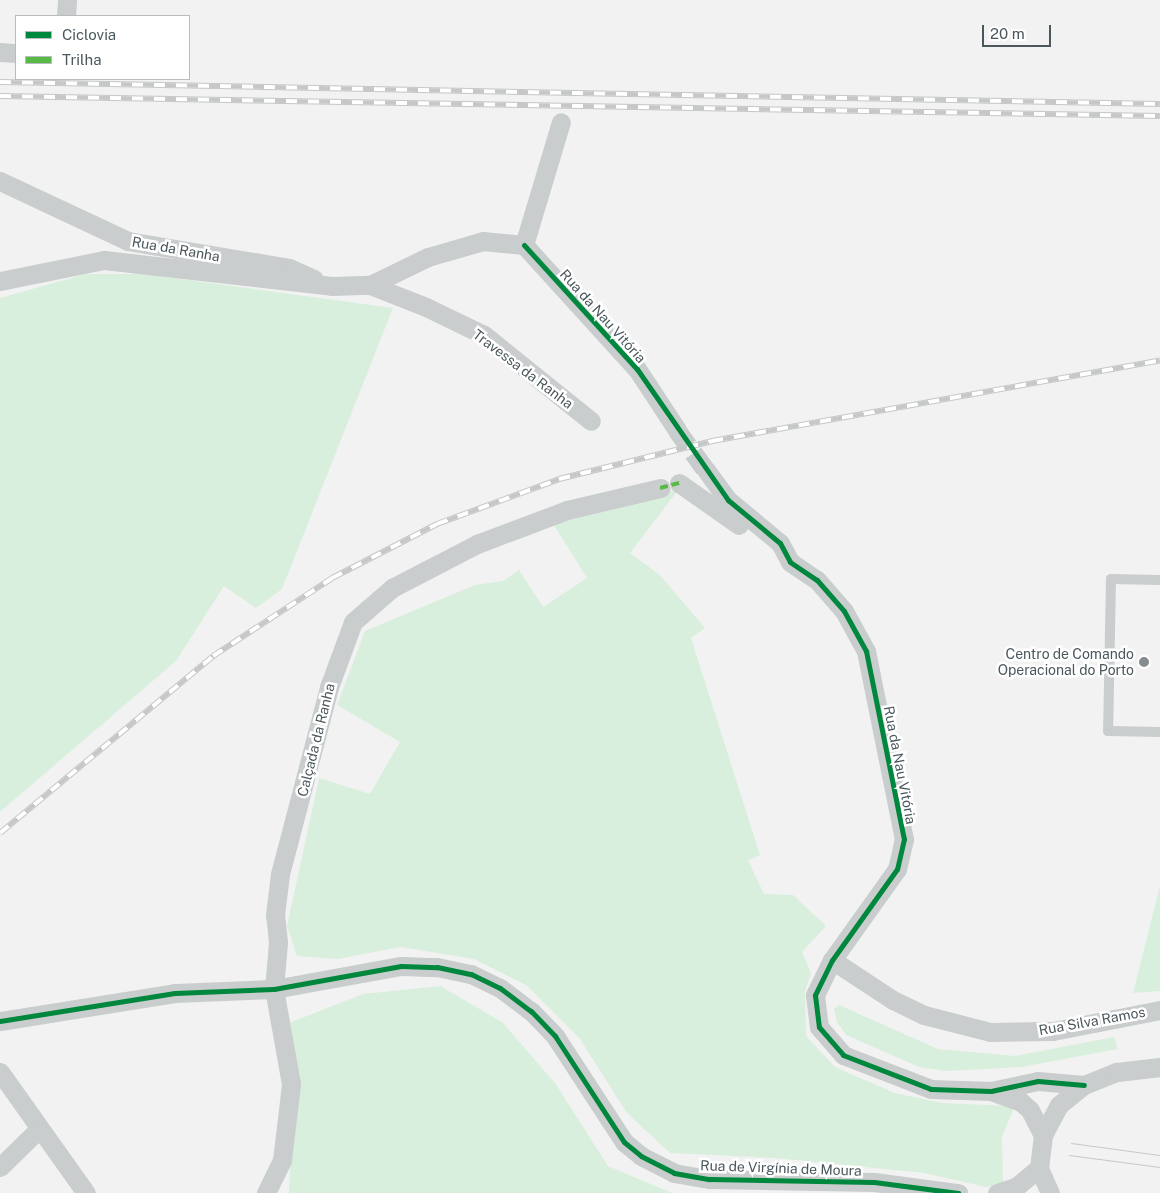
<!DOCTYPE html>
<meta charset="utf-8">
<style>
body{margin:0}
#map{position:relative;width:1160px;height:1193px;overflow:hidden;background:#f2f2f2;font-family:"Public Sans",sans-serif}
div>[style]{position:absolute}
.green>*{inset:0;background:#d9efdd}
.minor-tunnel>*{height:19px;margin-top:-9.5px;transform-origin:0;background:repeating-linear-gradient(90deg,#c8cbcc 0 19px,transparent 0 28px)}
.service>*{height:10px;margin:-5px;padding:0 5px;transform-origin:5px;border-radius:5px;background:#cacdcd}
.minor>*{height:19px;margin:-9.5px;padding:0 9.5px;transform-origin:9.5px;border-radius:9.5px;background:#cacdcd}
.tram>*{height:1px;margin:-0.5px;padding:0 0.5px;transform-origin:0.5px;border-radius:0.5px;background:#c6c8c8}
.rail>*{height:5.5px;margin-top:-2.75px;transform-origin:0;background:repeating-linear-gradient(90deg,#fff 0 11px,#c6c8c8 0 22px);box-sizing:border-box;border-block:1px solid #c6c8c8}
.quiet>*{height:4px;margin-top:-2px;transform-origin:0;background:repeating-linear-gradient(90deg,#58b947 0 8px,transparent 0 12px)}
.cycleway>*{height:5px;margin:-2.5px;padding:0 2.5px;transform-origin:2.5px;border-radius:2.5px;background:#00873e}
.dots>*{width:14px;height:14px;translate:-50% -50%;box-sizing:border-box;border:2px solid #fff;border-radius:50%}
span{translate:-50% -50%;white-space:nowrap;text-align:center;line-height:1.15;-webkit-text-stroke:5px #fff;paint-order:stroke}
.street-label{font-size:14px;color:#4a575c}
.poi-label{font-size:14px;color:#4a575c}
.right{translate:-100% -50%;text-align:right}
.legend{position:absolute;left:15px;top:15px;width:175px;height:65px;box-sizing:border-box;background:#fff;border:1px solid #b7bcbe;margin:0;padding:6px 9px;list-style:none;font-size:15px;color:#4a575c}
.legend li{display:flex;align-items:center;gap:10px;height:25px}
.legend b{width:25px;border:1px solid #b7bcbe}
.scale{position:absolute;left:982px;top:25px;width:69px;height:22px;box-sizing:border-box;border:2px solid #4a575c;border-top:0;padding-left:6px;font-size:15px;line-height:18px;white-space:nowrap;color:#4a575c;-webkit-text-stroke:4px #fff;paint-order:stroke}
</style>
<div id="map">
<div class="green">
<div style="clip-path:polygon(86px 274px,143px 274px,393px 308px,282px 589px,256px 608px,224px 586px,176px 661px,0 812px,0 298px)"></div>
<div style="clip-path:polygon(679px 489px,630px 553px,660px 575px,705px 628px,691px 638px,760px 855px,748px 860px,764px 894px,793px 895px,826px 926px,802px 952px,811px 973px,805px 992px,806px 1036px,835px 1067px,895px 1093px,942px 1103px,1011px 1106px,1013px 1110px,1002px 1137px,1003px 1184px,986px 1187px,924px 1173px,775px 1158px,670px 1153px,627px 1113px,580px 1039px,526px 985px,474px 959px,400px 947px,338px 959px,297px 956px,287px 926px,319px 778px,370px 794px,400px 742px,337px 705px,365px 631px,475px 585px,503px 581px,519px 570px,543px 607px,587px 578px,552px 522px)"></div>
<div style="clip-path:polygon(1160px 886px,1160px 991px,1133px 993px)"></div>
<div style="clip-path:polygon(440px 986px,502px 1022px,555px 1083px,608px 1166px,672px 1193px,289px 1193px,294px 1064px,289px 1023px,363px 994px)"></div>
<div style="clip-path:polygon(839px 1005px,938px 1049px,1015px 1056px,1114px 1037px,1118px 1049px,1021px 1067px,945px 1071px,919px 1067px,846px 1035px,837px 1022px,834px 1009px)"></div>
</div>
<div class="minor-tunnel">
<div style="left:677px;top:430px;width:49px;rotate:54.1deg"></div>
</div>
<div class="service">
<div style="left:1160px;top:580px;width:49px;rotate:-178.8deg"></div>
<div style="left:1111px;top:579px;width:152px;rotate:91.1deg"></div>
<div style="left:1108px;top:731px;width:52px;rotate:1.1deg"></div>
</div>
<div class="minor">
<div style="left:66px;top:16px;width:16px;rotate:-86deg"></div>
<div style="left:0;top:52px;width:16px;rotate:4deg"></div>
<div style="left:0;top:181px;width:141px;rotate:25.1deg"></div>
<div style="left:128px;top:241px;width:163px;rotate:9.5deg"></div>
<div style="left:289px;top:268px;width:27px;rotate:24deg"></div>
<div style="left:524px;top:245px;width:168px;rotate:47.7deg"></div>
<div style="left:637px;top:369px;width:73px;rotate:56.7deg"></div>
<div style="left:524px;top:245px;width:128px;rotate:-73.3deg"></div>
<div style="left:0;top:281px;width:106px;rotate:-11.4deg"></div>
<div style="left:104px;top:260px;width:229px;rotate:6.5deg"></div>
<div style="left:332px;top:286px;width:38px;rotate:-2deg"></div>
<div style="left:370px;top:285px;width:64px;rotate:-25.8deg"></div>
<div style="left:428px;top:257px;width:57px;rotate:-16.2deg"></div>
<div style="left:483px;top:241px;width:41px;rotate:5.6deg"></div>
<div style="left:370px;top:285px;width:60px;rotate:21.4deg"></div>
<div style="left:426px;top:307px;width:64px;rotate:25.8deg"></div>
<div style="left:484px;top:335px;width:137px;rotate:38.8deg"></div>
<div style="left:706px;top:470px;width:37px;rotate:54deg"></div>
<div style="left:728px;top:500px;width:67px;rotate:39.6deg"></div>
<div style="left:780px;top:543px;width:21px;rotate:62deg"></div>
<div style="left:790px;top:562px;width:32px;rotate:34deg"></div>
<div style="left:817px;top:580px;width:41px;rotate:48.9deg"></div>
<div style="left:844px;top:611px;width:46px;rotate:61.2deg"></div>
<div style="left:866px;top:651px;width:192px;rotate:78.6deg"></div>
<div style="left:904px;top:839px;width:31px;rotate:103deg"></div>
<div style="left:897px;top:869px;width:112px;rotate:125.5deg"></div>
<div style="left:832px;top:960px;width:39px;rotate:116deg"></div>
<div style="left:815px;top:995px;width:32px;rotate:83deg"></div>
<div style="left:819px;top:1027px;width:37px;rotate:49deg"></div>
<div style="left:843px;top:1055px;width:94px;rotate:21.1deg"></div>
<div style="left:931px;top:1089px;width:60px;rotate:1.9deg"></div>
<div style="left:991px;top:1091px;width:48px;rotate:-12deg"></div>
<div style="left:1038px;top:1081px;width:46px;rotate:5deg"></div>
<div style="left:679px;top:483px;width:73px;rotate:35deg"></div>
<div style="left:832px;top:960px;width:73px;rotate:33.3deg"></div>
<div style="left:893px;top:1000px;width:34px;rotate:26deg"></div>
<div style="left:924px;top:1015px;width:68px;rotate:14.4deg"></div>
<div style="left:990px;top:1032px;width:63px;rotate:-0.9deg"></div>
<div style="left:1053px;top:1031px;width:109px;rotate:-11.1deg"></div>
<div style="left:0;top:1021px;width:177px;rotate:-9.1deg"></div>
<div style="left:175px;top:993px;width:99px;rotate:-2.3deg"></div>
<div style="left:274px;top:989px;width:129px;rotate:-10.3deg"></div>
<div style="left:401px;top:966px;width:36px;rotate:2deg"></div>
<div style="left:437px;top:967px;width:35px;rotate:12deg"></div>
<div style="left:471px;top:974px;width:32px;rotate:26deg"></div>
<div style="left:500px;top:988px;width:39px;rotate:37deg"></div>
<div style="left:531px;top:1011px;width:35px;rotate:46deg"></div>
<div style="left:555px;top:1036px;width:126px;rotate:56.9deg"></div>
<div style="left:624px;top:1142px;width:22px;rotate:39deg"></div>
<div style="left:641px;top:1156px;width:37px;rotate:27deg"></div>
<div style="left:674px;top:1173px;width:36px;rotate:10deg"></div>
<div style="left:709px;top:1179px;width:165px;rotate:1deg"></div>
<div style="left:874px;top:1182px;width:85px;rotate:7.5deg"></div>
<div style="left:0;top:1072px;width:148px;rotate:54.6deg"></div>
<div style="left:991px;top:1091px;width:32px;rotate:20deg"></div>
<div style="left:1021px;top:1102px;width:12px;rotate:42deg"></div>
<div style="left:1030px;top:1110px;width:28px;rotate:63deg"></div>
<div style="left:0;top:1167px;width:54px;rotate:-44.3deg"></div>
<div style="left:266px;top:1193px;width:37px;rotate:-64deg"></div>
<div style="left:282px;top:1160px;width:77px;rotate:-83.2deg"></div>
<div style="left:291px;top:1084px;width:97px;rotate:-100.1deg"></div>
<div style="left:274px;top:989px;width:47px;rotate:-85.1deg"></div>
<div style="left:278px;top:942px;width:27px;rotate:-96deg"></div>
<div style="left:275px;top:915px;width:41px;rotate:-83deg"></div>
<div style="left:280px;top:874px;width:193px;rotate:-75.3deg"></div>
<div style="left:329px;top:687px;width:69px;rotate:-69.7deg"></div>
<div style="left:353px;top:622px;width:52px;rotate:-41.1deg"></div>
<div style="left:392px;top:588px;width:96px;rotate:-27.4deg"></div>
<div style="left:477px;top:544px;width:96px;rotate:-20.7deg"></div>
<div style="left:567px;top:510px;width:96px;rotate:-13.3deg"></div>
<div style="left:997px;top:1193px;width:20px;rotate:-18deg"></div>
<div style="left:1016px;top:1187px;width:30px;rotate:-40deg"></div>
<div style="left:1050px;top:1193px;width:27px;rotate:-114deg"></div>
<div style="left:1039px;top:1168px;width:33px;rotate:-83deg"></div>
<div style="left:1043px;top:1135px;width:34px;rotate:-62deg"></div>
<div style="left:1059px;top:1105px;width:32px;rotate:-39deg"></div>
<div style="left:1084px;top:1085px;width:35px;rotate:-22deg"></div>
<div style="left:1117px;top:1072px;width:43px;rotate:-6.6deg"></div>
</div>
<div class="tram">
<div style="left:1071px;top:1143px;width:90px;rotate:7.7deg"></div>
<div style="left:1069px;top:1155px;width:92px;rotate:7.5deg"></div>
</div>
<div class="rail">
<div style="left:0;top:82px;width:1160px;rotate:1.09deg"></div>
<div style="left:0;top:96px;width:1160px;rotate:0.99deg"></div>
<div style="left:0;top:833px;width:277px;rotate:-39.7deg"></div>
<div style="left:213px;top:656px;width:142px;rotate:-33.2deg"></div>
<div style="left:332px;top:578px;width:118px;rotate:-27.2deg"></div>
<div style="left:437px;top:524px;width:130px;rotate:-20.2deg"></div>
<div style="left:559px;top:479px;width:158px;rotate:-13.9deg"></div>
<div style="left:712px;top:441px;width:455px;rotate:-10.2deg"></div>
</div>
<div class="quiet">
<div style="left:660px;top:488px;width:20px;rotate:-15deg"></div>
</div>
<div class="cycleway">
<div style="left:524px;top:245px;width:168px;rotate:47.7deg"></div>
<div style="left:637px;top:369px;width:160px;rotate:55.2deg"></div>
<div style="left:728px;top:500px;width:67px;rotate:39.6deg"></div>
<div style="left:780px;top:543px;width:21px;rotate:62deg"></div>
<div style="left:790px;top:562px;width:32px;rotate:34deg"></div>
<div style="left:817px;top:580px;width:41px;rotate:48.9deg"></div>
<div style="left:844px;top:611px;width:46px;rotate:61.2deg"></div>
<div style="left:866px;top:651px;width:192px;rotate:78.6deg"></div>
<div style="left:904px;top:839px;width:31px;rotate:103deg"></div>
<div style="left:897px;top:869px;width:112px;rotate:125.5deg"></div>
<div style="left:832px;top:960px;width:39px;rotate:116deg"></div>
<div style="left:815px;top:995px;width:32px;rotate:83deg"></div>
<div style="left:819px;top:1027px;width:37px;rotate:49deg"></div>
<div style="left:843px;top:1055px;width:94px;rotate:21.1deg"></div>
<div style="left:931px;top:1089px;width:60px;rotate:1.9deg"></div>
<div style="left:991px;top:1091px;width:48px;rotate:-12deg"></div>
<div style="left:1038px;top:1081px;width:46px;rotate:5deg"></div>
<div style="left:0;top:1021px;width:177px;rotate:-9.1deg"></div>
<div style="left:175px;top:993px;width:99px;rotate:-2.3deg"></div>
<div style="left:274px;top:989px;width:129px;rotate:-10.3deg"></div>
<div style="left:401px;top:966px;width:36px;rotate:2deg"></div>
<div style="left:437px;top:967px;width:35px;rotate:12deg"></div>
<div style="left:471px;top:974px;width:32px;rotate:26deg"></div>
<div style="left:500px;top:988px;width:39px;rotate:37deg"></div>
<div style="left:531px;top:1011px;width:35px;rotate:46deg"></div>
<div style="left:555px;top:1036px;width:126px;rotate:56.9deg"></div>
<div style="left:624px;top:1142px;width:22px;rotate:39deg"></div>
<div style="left:641px;top:1156px;width:37px;rotate:27deg"></div>
<div style="left:674px;top:1173px;width:36px;rotate:10deg"></div>
<div style="left:709px;top:1179px;width:165px;rotate:1deg"></div>
<div style="left:874px;top:1182px;width:85px;rotate:7.5deg"></div>
</div>
<div class="dots">
<div style="left:1144px;top:662px;background:#858d90"></div>
</div>
<div class="street-label">
<span style="left:176px;top:249px;rotate:10deg">Rua da Ranha</span>
<span style="left:603px;top:316px;rotate:48deg">Rua da Nau Vitória</span>
<span style="left:523px;top:369px;rotate:37deg">Travessa da Ranha</span>
<span style="left:316px;top:740px;rotate:-76deg">Calçada da Ranha</span>
<span style="left:900px;top:765px;rotate:79deg">Rua da Nau Vitória</span>
<span style="left:1092px;top:1021px;rotate:-10deg">Rua Silva Ramos</span>
<span style="left:781px;top:1168px;rotate:2deg">Rua de Virgínia de Moura</span>
</div>
<div class="poi-label">
<span class="right" style="left:1134px;top:662px">Centro de Comando<br>Operacional do Porto</span>
</div>
<ul class="legend">
<li><b style="height:6px;background:#00873e"></b>Ciclovia</li>
<li><b style="height:6px;background:#58b947"></b>Trilha</li>
</ul>
<div class="scale">20 m</div>
</div>
